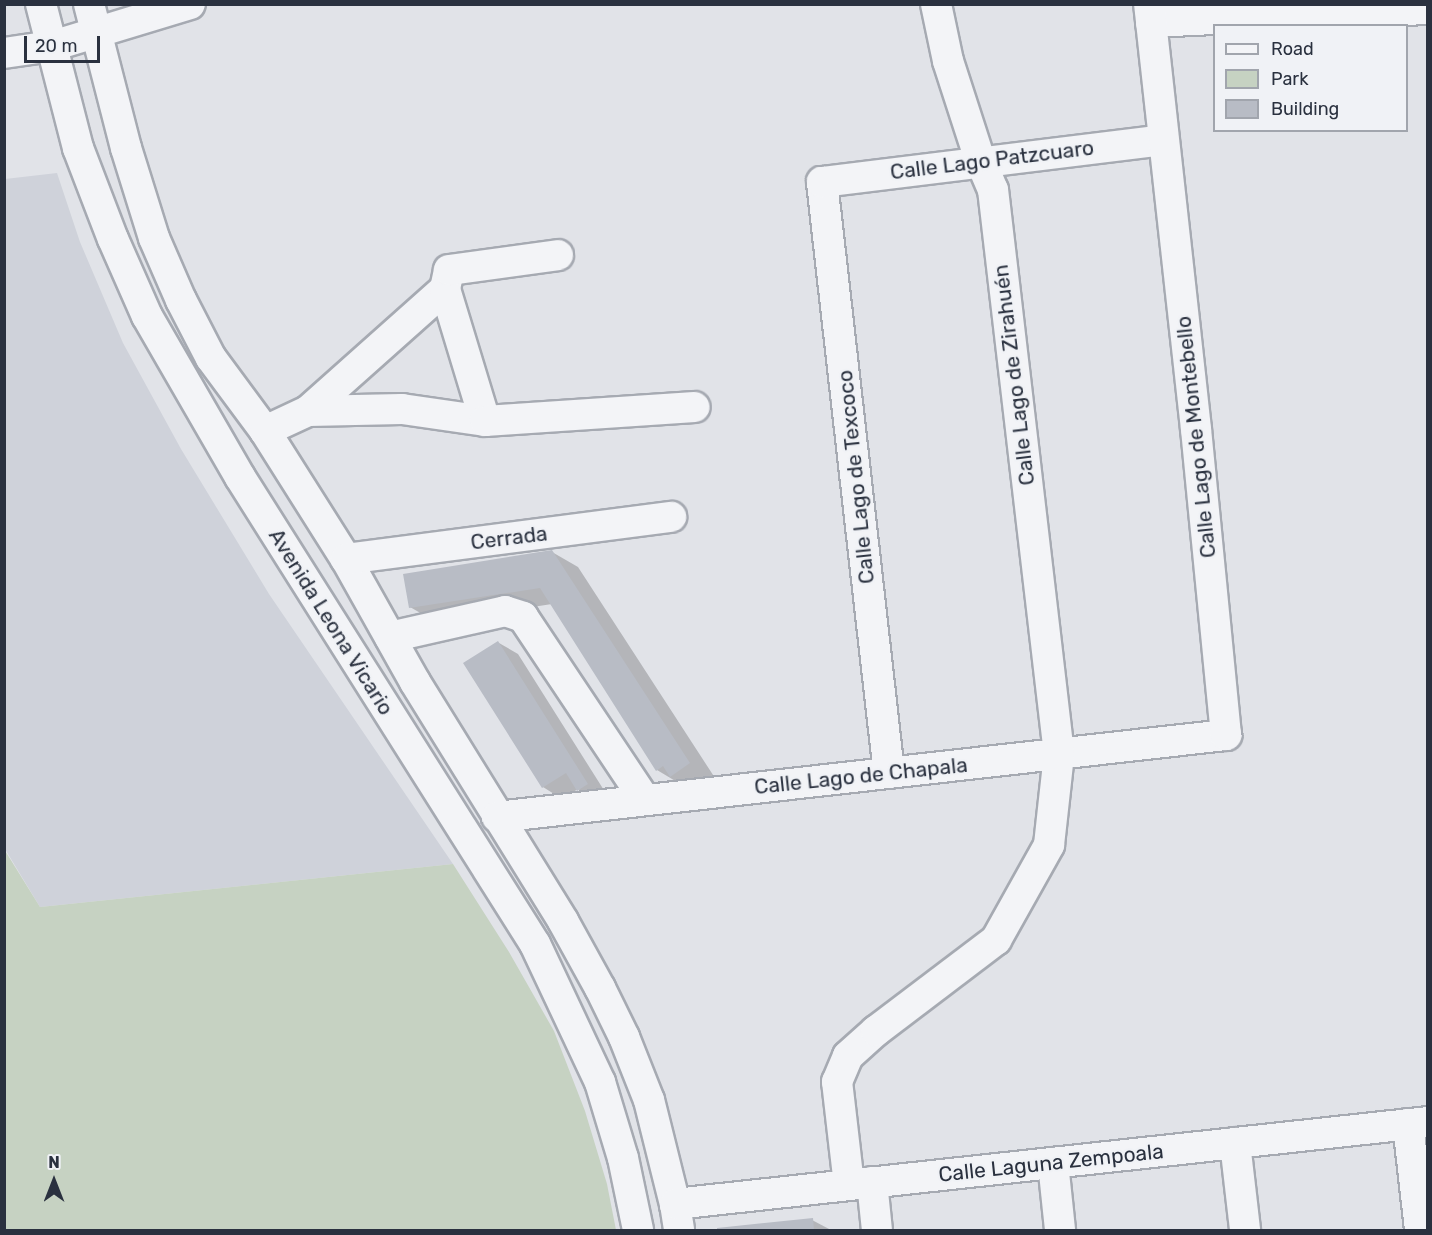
<!DOCTYPE html>
<meta charset="utf-8">
<style>
body{margin:0}
#map{position:relative;width:1432px;height:1235px;overflow:hidden;background:#e1e3e8;font-family:Rubik,sans-serif}
div>[style]{position:absolute}
.built>*{inset:0;background:#cfd2da}
.green>*{inset:0;background:#c6d2c2}
.shadow>*{inset:0;background:#0003}
.building>*{inset:0;background:#b8bcc5}
.roads{filter:drop-shadow(2px 0 #a6aab2) drop-shadow(-2px 0 #a6aab2) drop-shadow(0 2px #a6aab2) drop-shadow(0 -2px #a6aab2)}
.minor>*{height:30px;margin:-15px;padding:0 15px;transform-origin:15px;border-radius:15px;background:#f3f4f7}
span{translate:-50% -50%;white-space:nowrap;text-align:center;line-height:1.15;-webkit-text-stroke:4.5px #f0f2f6;paint-order:stroke}
.street-label{font-size:21px;color:#2a313f}
.frame{position:absolute;inset:0;border:6px solid #2a313f;pointer-events:none}
.legend{position:absolute;left:1213px;top:24px;width:195px;height:108px;box-sizing:border-box;background:#f0f2f6;border:2px solid #a1a5ad;margin:0;padding:8px 10px;list-style:none;font-size:18px;color:#2a313f}
.legend li{display:flex;align-items:center;gap:12px;height:30px}
.legend b{width:30px;border:2px solid #a1a5ad}
.north{position:absolute;left:24px;top:1151px;width:60px;height:60px;-webkit-text-stroke:4px #f0f2f6;paint-order:stroke;rotate:0deg;font-size:16px;font-weight:700;line-height:24px;text-align:center;color:#2a313f}
.north::after{content:'';display:block;margin:auto;width:21px;height:27px;background:#2a313f;clip-path:polygon(50% 0,100% 100%,50% 72%,0 100%)}
.scale{position:absolute;left:24px;top:36px;width:76px;height:27px;box-sizing:border-box;border:3px solid #2a313f;border-top:0;padding-left:8px;font-size:18px;line-height:21px;white-space:nowrap;color:#2a313f;-webkit-text-stroke:4px #f0f2f6;paint-order:stroke}
</style>
<div id="map">
<div class="built">
<div style="clip-path:polygon(57px 173px,80px 242px,123px 343px,181px 449px,269px 594px,453px 864px,40px 907px,5px 849px,5px 179px)"></div>
</div>
<div class="green">
<div style="clip-path:polygon(4px 849px,40px 907px,453px 864px,509px 952px,554px 1031px,585px 1111px,607px 1184px,616px 1230px,5px 1230px)"></div>
</div>
<div class="shadow">
<div style="clip-path:polygon(552px 552px,578px 567px,715px 778px,682px 785px,657px 770px,552px 604px,436px 622px,410px 607px)"></div>
<div style="clip-path:polygon(499px 643px,518px 654px,607px 795px,598px 801px,578px 789px,562px 799px,543px 787px)"></div>
<div style="clip-path:polygon(812px 1220px,831px 1230px,718px 1230px,718px 1229px)"></div>
</div>
<div class="building">
<div style="clip-path:polygon(552px 550px,690px 763px,670px 777px,663px 766px,656px 771px,540px 588px,409px 608px,403px 574px)"></div>
<div style="clip-path:polygon(498px 641px,588px 784px,577px 791px,566px 773px,542px 788px,463px 663px)"></div>
<div style="clip-path:polygon(813px 1218px,814px 1230px,717px 1230px,717px 1228px)"></div>
</div>
<div class="roads">
<div class="minor">
<div style="left:41px;top:4px;width:149px;rotate:75.6deg"></div>
<div style="left:78px;top:148px;width:97px;rotate:69deg"></div>
<div style="left:113px;top:239px;width:84px;rotate:66.2deg"></div>
<div style="left:147px;top:316px;width:186px;rotate:60deg"></div>
<div style="left:240px;top:477px;width:552px;rotate:57.72deg"></div>
<div style="left:535px;top:944px;width:153px;rotate:64.8deg"></div>
<div style="left:600px;top:1082px;width:79px;rotate:73.2deg"></div>
<div style="left:623px;top:1158px;width:74px;rotate:78.2deg"></div>
<div style="left:89px;top:4px;width:149px;rotate:75.6deg"></div>
<div style="left:126px;top:148px;width:94px;rotate:72.7deg"></div>
<div style="left:154px;top:238px;width:68px;rotate:66.5deg"></div>
<div style="left:181px;top:300px;width:65px;rotate:62.7deg"></div>
<div style="left:211px;top:358px;width:91px;rotate:53.5deg"></div>
<div style="left:265px;top:431px;width:151px;rotate:57.7deg"></div>
<div style="left:346px;top:559px;width:141px;rotate:60.7deg"></div>
<div style="left:415px;top:682px;width:281px;rotate:58.2deg"></div>
<div style="left:563px;top:921px;width:77px;rotate:61.1deg"></div>
<div style="left:600px;top:988px;width:55px;rotate:63.9deg"></div>
<div style="left:624px;top:1037px;width:68px;rotate:68.4deg"></div>
<div style="left:649px;top:1100px;width:107px;rotate:76deg"></div>
<div style="left:675px;top:1204px;width:26px;rotate:81deg"></div>
<div style="left:1151px;top:22px;width:277px;rotate:-2.7deg"></div>
<div style="left:4px;top:53px;width:49px;rotate:-8.3deg"></div>
<div style="left:52px;top:46px;width:144px;rotate:-16.9deg"></div>
<div style="left:445px;top:289px;width:138px;rotate:73.1deg"></div>
<div style="left:308px;top:411px;width:183px;rotate:-41.7deg"></div>
<div style="left:445px;top:289px;width:19px;rotate:-78deg"></div>
<div style="left:449px;top:270px;width:110px;rotate:-7.8deg"></div>
<div style="left:265px;top:431px;width:47px;rotate:-24.9deg"></div>
<div style="left:308px;top:411px;width:94px;rotate:-1.2deg"></div>
<div style="left:402px;top:409px;width:84px;rotate:8.2deg"></div>
<div style="left:485px;top:421px;width:210px;rotate:-3.8deg"></div>
<div style="left:346px;top:559px;width:328px;rotate:-7.4deg"></div>
<div style="left:390px;top:637px;width:118px;rotate:-12.7deg"></div>
<div style="left:505px;top:611px;width:19px;rotate:18deg"></div>
<div style="left:523px;top:617px;width:220px;rotate:56.3deg"></div>
<div style="left:889px;top:773px;width:595px;rotate:-96.47deg"></div>
<div style="left:822px;top:182px;width:343px;rotate:-7deg"></div>
<div style="left:497px;top:817px;width:734px;rotate:-6.42deg"></div>
<div style="left:1226px;top:735px;width:307px;rotate:-95.6deg"></div>
<div style="left:1196px;top:429px;width:428px;rotate:-96.3deg"></div>
<div style="left:1408px;top:1124px;width:107px;rotate:83.5deg"></div>
<div style="left:1235px;top:1143px;width:88px;rotate:83.4deg"></div>
<div style="left:1053px;top:1163px;width:67px;rotate:84deg"></div>
<div style="left:872px;top:1182px;width:48px;rotate:84.1deg"></div>
<div style="left:849px;top:1185px;width:104px;rotate:-96.6deg"></div>
<div style="left:837px;top:1082px;width:28px;rotate:-67deg"></div>
<div style="left:848px;top:1056px;width:38px;rotate:-42deg"></div>
<div style="left:876px;top:1031px;width:151px;rotate:-37.2deg"></div>
<div style="left:996px;top:940px;width:109px;rotate:-60.8deg"></div>
<div style="left:1049px;top:845px;width:92px;rotate:-83.7deg"></div>
<div style="left:1059px;top:754px;width:568px;rotate:-96.67deg"></div>
<div style="left:993px;top:190px;width:33px;rotate:-113deg"></div>
<div style="left:980px;top:160px;width:104px;rotate:-107.9deg"></div>
<div style="left:948px;top:61px;width:58px;rotate:-101.9deg"></div>
<div style="left:675px;top:1204px;width:757px;rotate:-6.21deg"></div>
</div>
</div>
<div class="street-label">
<span style="left:992px;top:160px;rotate:-7deg">Calle Lago Patzcuaro</span>
<span style="left:1014px;top:375px;rotate:-97deg">Calle Lago de Zirahuén</span>
<span style="left:1196px;top:437px;rotate:-96deg">Calle Lago de Montebello</span>
<span style="left:856px;top:477px;rotate:-96deg">Calle Lago de Texcoco</span>
<span style="left:509px;top:538px;rotate:-7deg">Cerrada</span>
<span style="left:331px;top:622px;rotate:58deg">Avenida Leona Vicario</span>
<span style="left:861px;top:776px;rotate:-6deg">Calle Lago de Chapala</span>
<span style="left:1051px;top:1163px;rotate:-6deg">Calle Laguna Zempoala</span>
</div>
<div class="frame"></div>
<ul class="legend">
<li><b style="height:8px;background:#f3f4f7"></b>Road</li>
<li><b style="height:16px;background:#c6d2c2"></b>Park</li>
<li><b style="height:16px;background:#b8bcc5"></b>Building</li>
</ul>
<div class="north">N</div>
<div class="scale">20 m</div>
</div>
